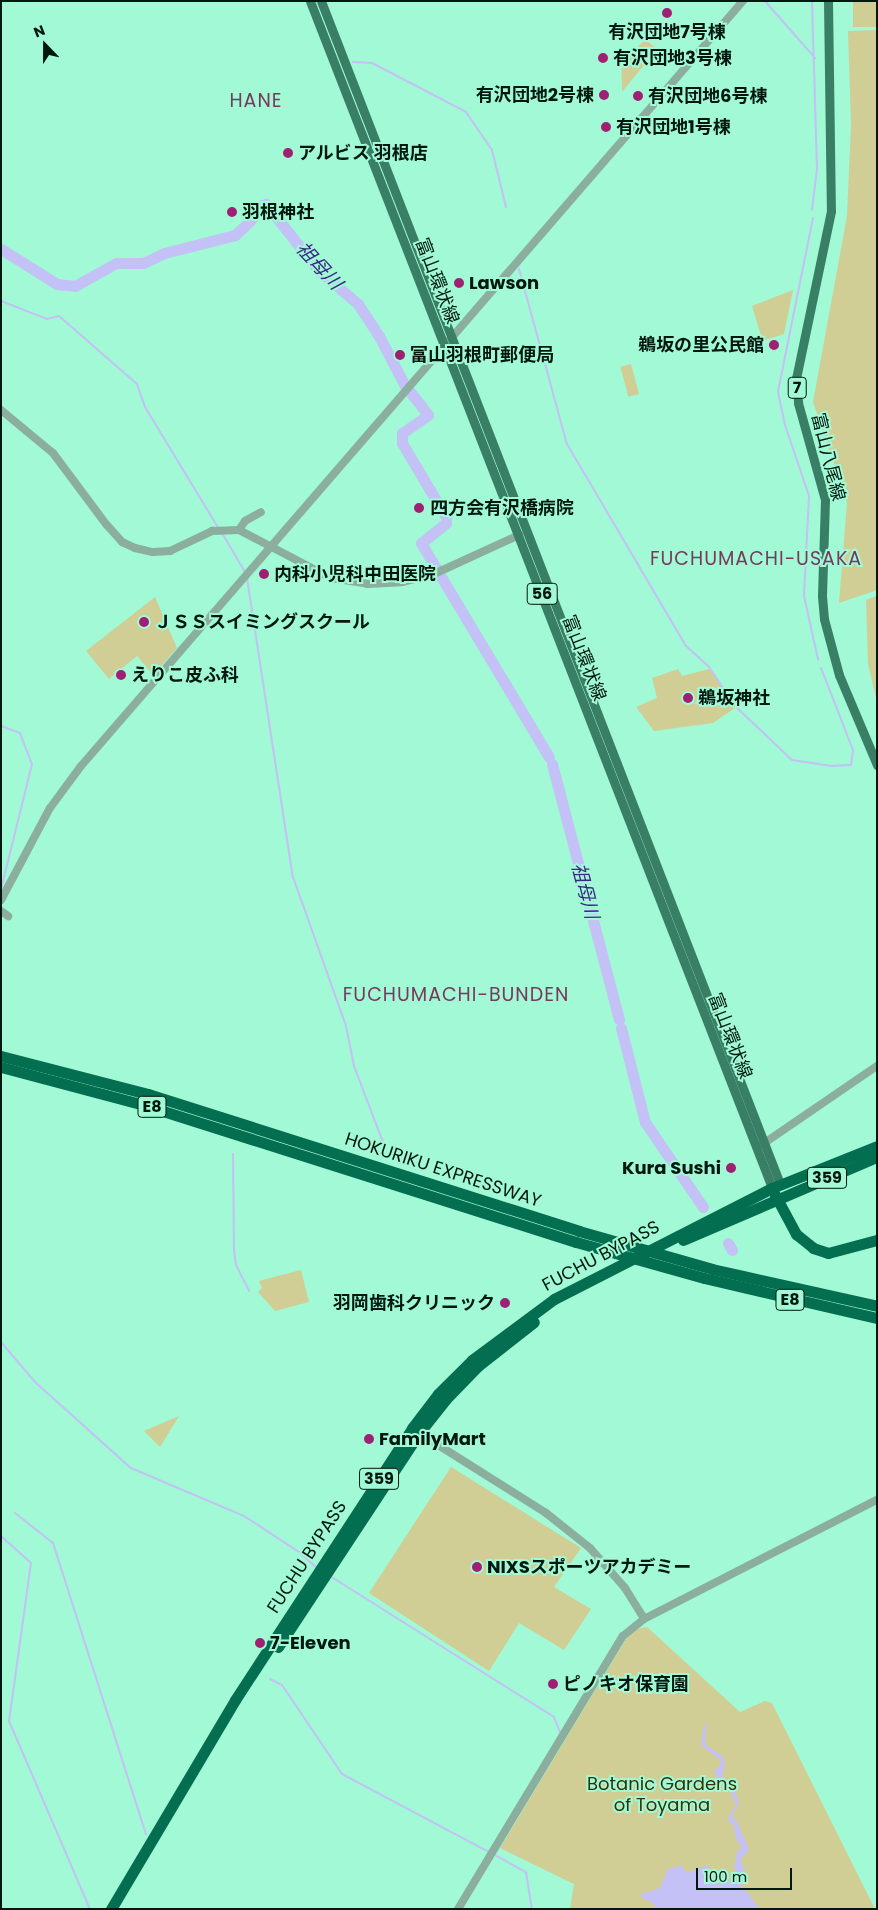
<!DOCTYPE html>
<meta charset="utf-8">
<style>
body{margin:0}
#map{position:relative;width:878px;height:1910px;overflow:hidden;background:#a2f9d5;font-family:Poppins,"Noto Sans JP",sans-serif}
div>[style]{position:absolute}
.green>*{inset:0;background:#d0cd95;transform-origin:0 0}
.water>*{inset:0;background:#c3c1f5}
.stream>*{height:2px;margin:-1px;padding:0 1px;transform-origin:1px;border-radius:1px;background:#c3c1f5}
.river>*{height:11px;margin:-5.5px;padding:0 5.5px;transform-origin:5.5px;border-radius:5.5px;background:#c3c1f5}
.minor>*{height:8px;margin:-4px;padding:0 4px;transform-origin:4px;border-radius:4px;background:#8bae9e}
.major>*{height:9px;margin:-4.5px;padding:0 4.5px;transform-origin:4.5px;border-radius:4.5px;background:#397f65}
.highway>*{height:11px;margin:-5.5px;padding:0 5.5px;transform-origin:5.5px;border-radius:5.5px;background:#046e50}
.highway-bridge>*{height:11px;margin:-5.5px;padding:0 5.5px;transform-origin:5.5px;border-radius:5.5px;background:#046e50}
.dots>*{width:14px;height:14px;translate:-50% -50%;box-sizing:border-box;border:2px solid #a2f9d5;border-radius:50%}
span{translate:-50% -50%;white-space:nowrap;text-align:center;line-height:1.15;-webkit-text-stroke:4px #a2f9d5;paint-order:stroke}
.shield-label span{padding:1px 4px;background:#a2f9d5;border:1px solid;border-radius:4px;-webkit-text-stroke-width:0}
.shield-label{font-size:16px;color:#00180f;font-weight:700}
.poi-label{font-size:18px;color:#00180f;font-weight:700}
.left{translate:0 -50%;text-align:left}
.right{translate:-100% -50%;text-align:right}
.street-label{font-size:18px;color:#00180f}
.park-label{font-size:18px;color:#353207}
.neighbourhood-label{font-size:19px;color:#79395e;letter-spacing:1px}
.water-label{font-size:19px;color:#3b2685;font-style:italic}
.frame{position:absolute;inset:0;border:2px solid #00180f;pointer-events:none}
.north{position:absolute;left:20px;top:20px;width:50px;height:50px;-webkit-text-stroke:4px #a2f9d5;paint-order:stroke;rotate:338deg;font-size:14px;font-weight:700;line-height:20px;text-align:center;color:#00180f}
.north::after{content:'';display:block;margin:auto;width:18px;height:22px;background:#00180f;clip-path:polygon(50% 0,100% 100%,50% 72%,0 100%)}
.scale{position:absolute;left:696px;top:1868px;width:96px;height:22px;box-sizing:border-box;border:2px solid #00180f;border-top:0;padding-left:6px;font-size:15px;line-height:18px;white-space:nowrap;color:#00180f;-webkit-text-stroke:4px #a2f9d5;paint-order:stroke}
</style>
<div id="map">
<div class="green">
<div style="left:853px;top:1px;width:24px;height:26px"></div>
<div style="clip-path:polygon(877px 30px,877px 590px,839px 603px,847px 502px,813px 402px,847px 216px,851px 125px,848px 31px)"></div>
<div style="clip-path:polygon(645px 39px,657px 49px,622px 92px,621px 48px,630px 56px)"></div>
<div style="clip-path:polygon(793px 290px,784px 334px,765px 340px,764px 336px,761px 336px,752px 306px)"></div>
<div style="left:631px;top:364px;width:31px;height:11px;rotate:75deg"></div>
<div style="clip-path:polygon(877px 596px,877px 702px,868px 664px,866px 600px)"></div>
<div style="clip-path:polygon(155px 597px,177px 648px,153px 675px,137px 656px,109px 679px,86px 651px)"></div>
<div style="clip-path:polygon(678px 669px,682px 676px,709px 669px,738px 706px,713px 723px,654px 731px,636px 707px,657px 698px,652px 678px)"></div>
<div style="clip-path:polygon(301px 1270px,309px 1302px,275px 1311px,258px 1292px,262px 1288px,259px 1281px)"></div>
<div style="clip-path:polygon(179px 1416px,160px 1447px,144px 1431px)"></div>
<div style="clip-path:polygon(451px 1467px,581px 1548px,554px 1587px,591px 1609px,564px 1650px,519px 1623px,489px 1671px,369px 1593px)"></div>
<div style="clip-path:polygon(647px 1627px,740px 1712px,765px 1701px,772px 1703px,875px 1909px,570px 1909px,574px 1884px,500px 1848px,626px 1639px,637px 1629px)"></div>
</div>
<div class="water">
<div style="clip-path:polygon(704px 1723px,706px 1724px,705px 1744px,723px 1757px,725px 1765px,722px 1777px,731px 1783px,739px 1802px,732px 1818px,737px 1821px,749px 1850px,740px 1860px,746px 1873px,741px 1885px,760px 1909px,655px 1909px,654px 1904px,638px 1895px,660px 1888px,668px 1869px,682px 1865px,686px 1873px,709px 1865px,707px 1876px,719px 1884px,730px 1881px,737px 1885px,741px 1878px,734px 1868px,737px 1852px,742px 1848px,736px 1839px,733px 1824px,727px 1820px,736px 1805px,729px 1788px,720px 1784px,714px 1771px,721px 1765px,719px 1759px,701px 1745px)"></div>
</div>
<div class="stream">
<div style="left:765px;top:1px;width:76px;rotate:48.7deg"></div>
<div style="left:812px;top:1px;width:168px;rotate:88.3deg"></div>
<div style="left:817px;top:169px;width:41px;rotate:97deg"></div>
<div style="left:353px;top:62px;width:19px;rotate:3deg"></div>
<div style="left:372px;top:63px;width:106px;rotate:27.5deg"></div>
<div style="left:466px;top:112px;width:46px;rotate:55.6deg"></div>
<div style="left:492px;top:150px;width:59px;rotate:76.2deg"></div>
<div style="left:813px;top:218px;width:177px;rotate:101.4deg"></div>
<div style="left:778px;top:392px;width:34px;rotate:78deg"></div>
<div style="left:785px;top:425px;width:75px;rotate:71.3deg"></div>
<div style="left:809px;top:496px;width:100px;rotate:92.9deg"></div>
<div style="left:804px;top:596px;width:65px;rotate:77.5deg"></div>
<div style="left:519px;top:269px;width:181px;rotate:74.7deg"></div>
<div style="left:567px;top:444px;width:234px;rotate:59.5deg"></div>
<div style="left:686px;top:646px;width:31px;rotate:42deg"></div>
<div style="left:709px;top:667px;width:48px;rotate:56deg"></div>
<div style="left:736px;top:707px;width:77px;rotate:43.4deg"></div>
<div style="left:792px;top:760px;width:40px;rotate:8.5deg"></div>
<div style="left:832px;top:766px;width:19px;rotate:-3deg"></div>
<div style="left:851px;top:765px;width:15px;rotate:-82deg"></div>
<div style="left:853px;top:750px;width:88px;rotate:-111.3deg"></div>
<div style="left:1px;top:301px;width:49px;rotate:21.4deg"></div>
<div style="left:47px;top:319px;width:12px;rotate:-14deg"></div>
<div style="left:59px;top:316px;width:103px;rotate:41.1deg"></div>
<div style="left:137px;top:384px;width:24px;rotate:71deg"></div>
<div style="left:145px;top:407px;width:143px;rotate:58.8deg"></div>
<div style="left:222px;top:533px;width:45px;rotate:59.5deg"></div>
<div style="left:247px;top:578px;width:303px;rotate:81.3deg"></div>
<div style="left:293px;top:877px;width:158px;rotate:70.4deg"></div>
<div style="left:346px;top:1026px;width:41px;rotate:78.7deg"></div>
<div style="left:354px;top:1066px;width:85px;rotate:69.2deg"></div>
<div style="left:1px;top:726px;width:20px;rotate:20deg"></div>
<div style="left:20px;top:733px;width:33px;rotate:69deg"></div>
<div style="left:32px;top:764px;width:129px;rotate:103.9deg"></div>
<div style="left:233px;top:1154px;width:97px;rotate:89.4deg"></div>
<div style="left:234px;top:1251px;width:14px;rotate:82deg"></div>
<div style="left:236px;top:1265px;width:29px;rotate:63deg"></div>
<div style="left:1px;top:1342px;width:52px;rotate:49.6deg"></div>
<div style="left:35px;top:1382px;width:129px;rotate:41.9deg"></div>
<div style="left:131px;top:1468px;width:123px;rotate:23deg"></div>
<div style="left:244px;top:1516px;width:66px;rotate:33.2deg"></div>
<div style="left:299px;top:1552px;width:24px;rotate:42deg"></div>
<div style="left:15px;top:1513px;width:48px;rotate:38.3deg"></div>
<div style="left:53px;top:1543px;width:306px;rotate:72.3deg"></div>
<div style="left:1px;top:1536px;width:40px;rotate:42deg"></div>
<div style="left:31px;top:1563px;width:160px;rotate:97.9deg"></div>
<div style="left:9px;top:1721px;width:205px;rotate:66.7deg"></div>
<div style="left:330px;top:1576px;width:265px;rotate:32.2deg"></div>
<div style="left:554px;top:1717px;width:17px;rotate:69deg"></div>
<div style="left:270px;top:1679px;width:13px;rotate:27deg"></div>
<div style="left:282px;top:1685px;width:107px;rotate:56deg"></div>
<div style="left:342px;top:1774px;width:166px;rotate:28deg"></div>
<div style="left:493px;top:1854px;width:38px;rotate:29deg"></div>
<div style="left:526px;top:1872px;width:37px;rotate:81deg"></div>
</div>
<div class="river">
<div style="left:1px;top:249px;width:66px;rotate:32deg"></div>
<div style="left:57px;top:284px;width:18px;rotate:6deg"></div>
<div style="left:75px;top:286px;width:47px;rotate:-29.3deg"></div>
<div style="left:116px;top:263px;width:27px"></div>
<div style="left:143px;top:263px;width:23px;rotate:-25deg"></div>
<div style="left:164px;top:253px;width:73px;rotate:-14.2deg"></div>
<div style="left:235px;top:235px;width:21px;rotate:-43deg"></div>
<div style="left:250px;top:221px;width:17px;rotate:-59deg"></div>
<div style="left:259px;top:206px;width:7px;rotate:-16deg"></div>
<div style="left:266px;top:204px;width:85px;rotate:51.7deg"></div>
<div style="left:319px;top:271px;width:51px;rotate:40.2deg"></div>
<div style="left:358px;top:304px;width:38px;rotate:57deg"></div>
<div style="left:379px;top:336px;width:54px;rotate:62.5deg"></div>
<div style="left:404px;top:384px;width:39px;rotate:52deg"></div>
<div style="left:428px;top:415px;width:32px;rotate:145deg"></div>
<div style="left:402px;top:433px;width:10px;rotate:90deg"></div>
<div style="left:402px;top:443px;width:86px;rotate:59.3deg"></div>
<div style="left:446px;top:517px;width:6px;rotate:90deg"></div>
<div style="left:446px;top:523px;width:32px;rotate:141deg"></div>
<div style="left:421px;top:543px;width:29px;rotate:59deg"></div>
<div style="left:440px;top:575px;width:212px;rotate:59.1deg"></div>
<div style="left:552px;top:764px;width:264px;rotate:75.3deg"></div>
<div style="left:621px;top:1028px;width:97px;rotate:75.7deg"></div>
<div style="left:645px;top:1122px;width:103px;rotate:55.7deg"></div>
<div style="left:728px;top:1243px;width:8px;rotate:60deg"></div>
</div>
<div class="minor">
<div style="left:1px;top:410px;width:67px;rotate:39.6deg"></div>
<div style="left:53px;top:453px;width:89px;rotate:53.3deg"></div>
<div style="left:106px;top:524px;width:24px;rotate:48deg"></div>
<div style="left:122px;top:542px;width:14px;rotate:25deg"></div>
<div style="left:135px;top:548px;width:18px;rotate:13deg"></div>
<div style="left:153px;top:552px;width:17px;rotate:-3deg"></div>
<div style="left:170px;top:551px;width:47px;rotate:-25.5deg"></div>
<div style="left:212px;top:531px;width:27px;rotate:-2deg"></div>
<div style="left:239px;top:530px;width:104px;rotate:27.6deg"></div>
<div style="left:331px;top:578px;width:36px;rotate:9deg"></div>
<div style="left:367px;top:584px;width:35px;rotate:-3deg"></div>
<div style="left:402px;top:582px;width:33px;rotate:-14deg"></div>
<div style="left:434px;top:574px;width:94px;rotate:-24.6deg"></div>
<div style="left:239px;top:530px;width:11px;rotate:-56deg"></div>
<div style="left:245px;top:521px;width:18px;rotate:-29deg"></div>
<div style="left:1px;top:900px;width:104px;rotate:-62deg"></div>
<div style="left:50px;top:808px;width:52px;rotate:-53.6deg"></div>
<div style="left:81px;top:766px;width:1012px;rotate:-49.13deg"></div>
<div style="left:1px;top:911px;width:9px;rotate:36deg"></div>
<div style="left:763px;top:1144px;width:138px;rotate:-34.4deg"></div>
<div style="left:416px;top:1431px;width:154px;rotate:32.2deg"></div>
<div style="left:546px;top:1513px;width:56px;rotate:38.5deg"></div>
<div style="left:590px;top:1548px;width:53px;rotate:48.8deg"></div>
<div style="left:625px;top:1588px;width:36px;rotate:58deg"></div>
<div style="left:458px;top:1909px;width:319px;rotate:-58.9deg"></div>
<div style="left:623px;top:1636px;width:27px;rotate:-39deg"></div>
<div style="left:644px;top:1619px;width:262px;rotate:-27.1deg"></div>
</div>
<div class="major">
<div style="left:310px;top:1px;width:1274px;rotate:68.73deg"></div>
<div style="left:321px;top:1px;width:1269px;rotate:68.79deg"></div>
<div style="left:828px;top:1px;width:210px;rotate:89.2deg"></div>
<div style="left:831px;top:211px;width:171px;rotate:101.8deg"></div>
<div style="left:796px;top:378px;width:25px;rotate:85deg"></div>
<div style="left:798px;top:403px;width:101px;rotate:74.4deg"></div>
<div style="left:825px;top:500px;width:96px;rotate:91.8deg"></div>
<div style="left:822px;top:596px;width:23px;rotate:85deg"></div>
<div style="left:824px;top:619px;width:58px;rotate:75deg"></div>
<div style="left:839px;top:675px;width:98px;rotate:67.1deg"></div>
</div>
<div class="highway">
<div style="left:1px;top:1056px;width:152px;rotate:14.5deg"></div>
<div style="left:148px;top:1094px;width:452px;rotate:17.6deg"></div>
<div style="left:1px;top:1067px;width:148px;rotate:14.9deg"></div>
<div style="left:144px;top:1105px;width:453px;rotate:17.6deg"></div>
<div style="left:774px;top:1193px;width:47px;rotate:61.8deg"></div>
<div style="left:796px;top:1234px;width:22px;rotate:39deg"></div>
<div style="left:813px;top:1248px;width:16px;rotate:18deg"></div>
<div style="left:828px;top:1253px;width:51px;rotate:-14.9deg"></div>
<div style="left:683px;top:1240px;width:211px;rotate:-23.2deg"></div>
<div style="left:712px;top:1269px;width:169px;rotate:12.6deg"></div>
<div style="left:704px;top:1278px;width:178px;rotate:13deg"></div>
<div style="left:278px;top:1647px;width:256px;rotate:-56.6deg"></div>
<div style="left:419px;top:1433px;width:43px;rotate:-51.5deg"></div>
<div style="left:446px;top:1399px;width:46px;rotate:-45.9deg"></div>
<div style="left:478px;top:1366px;width:71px;rotate:-38.2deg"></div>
<div style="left:111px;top:1909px;width:243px;rotate:-59.3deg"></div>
<div style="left:235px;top:1700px;width:325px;rotate:-56.9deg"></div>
<div style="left:412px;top:1428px;width:43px;rotate:-52.6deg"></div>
<div style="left:438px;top:1394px;width:48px;rotate:-45deg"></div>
<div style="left:472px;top:1360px;width:102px;rotate:-36.6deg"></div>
<div style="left:554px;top:1299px;width:245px;rotate:-27deg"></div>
<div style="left:772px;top:1188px;width:113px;rotate:-21.8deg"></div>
</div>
<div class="highway-bridge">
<div style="left:579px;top:1231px;width:138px;rotate:15.9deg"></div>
<div style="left:576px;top:1242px;width:133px;rotate:15.7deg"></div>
</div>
<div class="dots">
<div style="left:667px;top:13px;background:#9f1f73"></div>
<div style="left:603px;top:58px;background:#9f1f73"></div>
<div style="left:604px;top:95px;background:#9f1f73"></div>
<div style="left:638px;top:96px;background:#9f1f73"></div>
<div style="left:606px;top:127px;background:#9f1f73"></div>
<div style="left:288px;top:153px;background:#9f1f73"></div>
<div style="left:232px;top:212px;background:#9f1f73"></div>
<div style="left:459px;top:283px;background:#9f1f73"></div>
<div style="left:774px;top:345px;background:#9f1f73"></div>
<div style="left:400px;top:355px;background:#9f1f73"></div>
<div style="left:419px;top:508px;background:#9f1f73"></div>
<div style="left:264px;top:574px;background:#9f1f73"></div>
<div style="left:144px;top:622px;background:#9f1f73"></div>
<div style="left:121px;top:675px;background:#9f1f73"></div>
<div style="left:688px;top:698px;background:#9f1f73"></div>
<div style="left:731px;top:1168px;background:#9f1f73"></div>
<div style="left:505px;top:1303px;background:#9f1f73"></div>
<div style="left:369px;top:1439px;background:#9f1f73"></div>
<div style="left:477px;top:1567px;background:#9f1f73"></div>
<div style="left:260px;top:1643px;background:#9f1f73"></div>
<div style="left:553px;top:1684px;background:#9f1f73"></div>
</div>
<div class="shield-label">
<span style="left:797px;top:388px">7</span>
<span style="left:542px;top:594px">56</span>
<span style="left:152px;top:1107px">E8</span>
<span style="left:827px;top:1178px">359</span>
<span style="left:790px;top:1300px">E8</span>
<span style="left:379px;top:1479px">359</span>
</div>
<div class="poi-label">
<span style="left:667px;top:32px">有沢団地7号棟</span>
<span class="left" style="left:613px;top:58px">有沢団地3号棟</span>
<span class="right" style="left:594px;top:95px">有沢団地2号棟</span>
<span class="left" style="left:648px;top:96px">有沢団地6号棟</span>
<span class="left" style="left:616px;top:127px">有沢団地1号棟</span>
<span class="left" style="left:298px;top:153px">アルビス 羽根店</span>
<span class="left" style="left:242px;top:212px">羽根神社</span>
<span class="left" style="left:469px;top:283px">Lawson</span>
<span class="right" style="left:764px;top:345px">鵜坂の里公民館</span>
<span class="left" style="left:410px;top:355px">富山羽根町郵便局</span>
<span class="left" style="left:430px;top:508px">四方会有沢橋病院</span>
<span class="left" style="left:274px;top:574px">内科小児科中田医院</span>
<span class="left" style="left:154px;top:622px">ＪＳＳスイミングスクール</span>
<span class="left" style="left:131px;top:675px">えりこ皮ふ科</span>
<span class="left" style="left:698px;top:698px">鵜坂神社</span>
<span class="right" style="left:721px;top:1168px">Kura Sushi</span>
<span class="right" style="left:495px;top:1303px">羽岡歯科クリニック</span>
<span class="left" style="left:379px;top:1439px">FamilyMart</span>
<span class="left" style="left:487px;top:1567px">NIXSスポーツアカデミー</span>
<span class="left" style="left:270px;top:1643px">7-Eleven</span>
<span class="left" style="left:563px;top:1684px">ピノキオ保育園</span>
</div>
<div class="street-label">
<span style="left:437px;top:281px;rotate:69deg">富山環状線</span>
<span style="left:828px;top:457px;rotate:76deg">富山八尾線</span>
<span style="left:584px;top:658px;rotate:69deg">富山環状線</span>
<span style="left:730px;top:1036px;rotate:69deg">富山環状線</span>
<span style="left:443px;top:1170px;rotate:18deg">HOKURIKU EXPRESSWAY</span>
<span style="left:601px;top:1256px;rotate:-28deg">FUCHU BYPASS</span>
<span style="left:307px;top:1557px;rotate:-57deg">FUCHU BYPASS</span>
</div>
<div class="park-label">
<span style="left:662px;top:1795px">Botanic Gardens<br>of Toyama</span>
</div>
<div class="neighbourhood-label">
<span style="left:256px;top:101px">HANE</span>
<span style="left:756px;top:559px">FUCHUMACHI-USAKA</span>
<span style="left:456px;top:995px">FUCHUMACHI-BUNDEN</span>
</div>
<div class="water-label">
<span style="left:319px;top:266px;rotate:47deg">祖母川</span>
<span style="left:585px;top:891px;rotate:75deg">祖母川</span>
</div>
<div class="frame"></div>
<div class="north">N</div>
<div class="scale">100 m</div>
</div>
